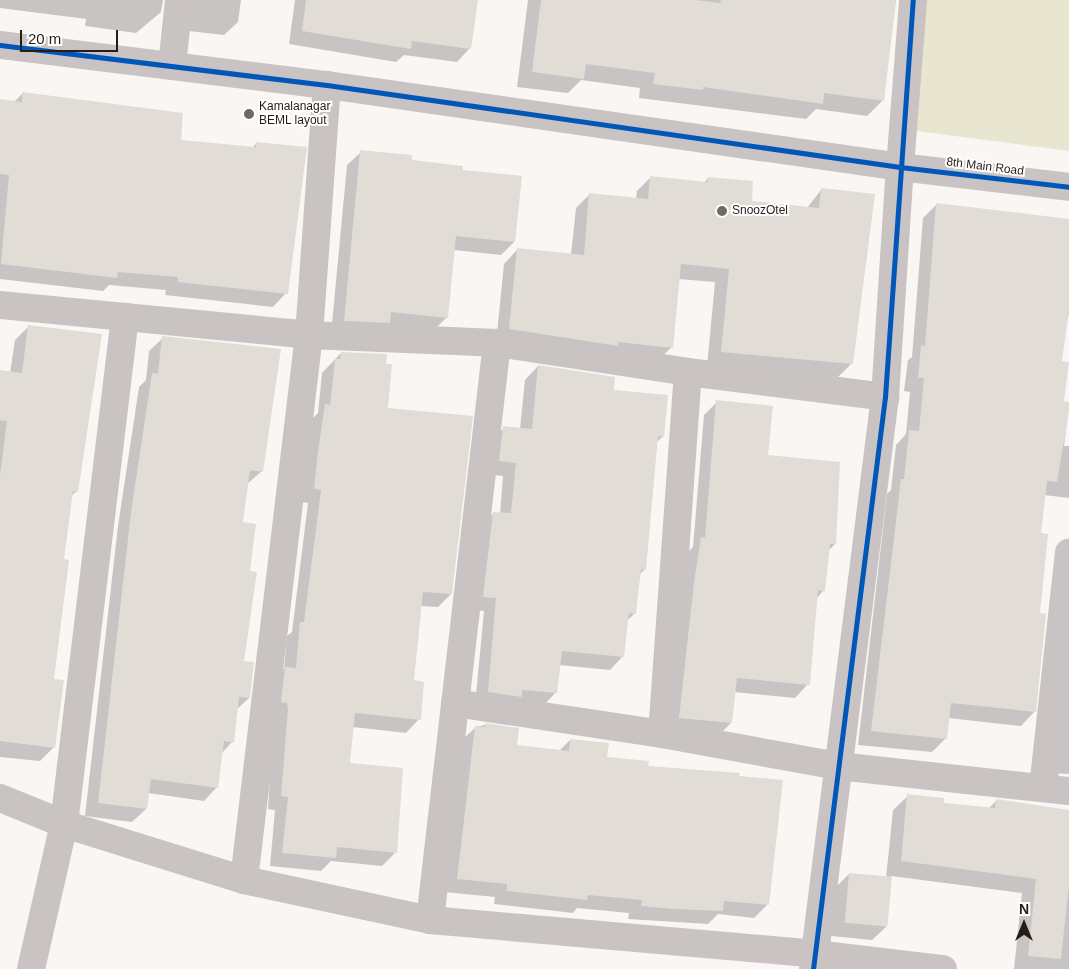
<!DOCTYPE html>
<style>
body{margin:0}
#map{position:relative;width:1069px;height:969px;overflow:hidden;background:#faf6f4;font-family:Arial,sans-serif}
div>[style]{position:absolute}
.green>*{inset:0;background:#e8e6d1}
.shadow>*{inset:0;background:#0003}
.building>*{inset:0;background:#e1dcd5;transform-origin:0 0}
.minor>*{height:28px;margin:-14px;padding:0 14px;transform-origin:14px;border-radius:14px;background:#cac3c3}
.tertiary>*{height:28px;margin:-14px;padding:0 14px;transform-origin:14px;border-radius:14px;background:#cac3c3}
.cycleway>*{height:5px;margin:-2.5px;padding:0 2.5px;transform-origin:2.5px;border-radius:2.5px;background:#0057b8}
.dots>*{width:14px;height:14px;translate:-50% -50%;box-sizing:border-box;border:2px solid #fff;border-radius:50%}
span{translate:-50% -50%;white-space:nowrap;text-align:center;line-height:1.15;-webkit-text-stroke:4px #fff;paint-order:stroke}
.poi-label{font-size:12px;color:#281c17}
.left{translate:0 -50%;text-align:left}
.street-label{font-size:12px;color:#281c17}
.north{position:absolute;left:999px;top:899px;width:50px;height:50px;-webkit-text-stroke:4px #fff;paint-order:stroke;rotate:0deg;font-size:14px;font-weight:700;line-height:20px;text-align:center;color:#281c17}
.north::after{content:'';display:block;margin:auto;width:18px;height:22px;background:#281c17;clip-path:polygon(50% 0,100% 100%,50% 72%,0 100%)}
.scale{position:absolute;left:20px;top:30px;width:98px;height:22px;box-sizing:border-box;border:2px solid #281c17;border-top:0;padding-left:6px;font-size:15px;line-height:18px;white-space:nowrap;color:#281c17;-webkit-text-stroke:4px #fff;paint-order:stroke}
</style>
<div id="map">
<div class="green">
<div style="clip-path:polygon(926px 0,1069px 0,1069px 151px,909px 130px)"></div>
</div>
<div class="shadow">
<div style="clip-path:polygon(0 0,163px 0,161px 12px,136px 33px,85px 26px,86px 19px,0 8px)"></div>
<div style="clip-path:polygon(171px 0,241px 0,238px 22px,224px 35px,180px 30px)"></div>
<div style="clip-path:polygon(295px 0,477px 0,470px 48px,457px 62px,404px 55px,396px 62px,289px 44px)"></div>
<div style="clip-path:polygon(528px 0,896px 0,882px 101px,867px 116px,816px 109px,806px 119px,639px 98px,640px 88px,581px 80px,568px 93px,517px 87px)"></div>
<div style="clip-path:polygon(23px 93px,179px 141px,252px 148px,257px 143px,286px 293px,273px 307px,165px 295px,166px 290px,109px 285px,103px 291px,0 279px,0 101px,14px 102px)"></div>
<div style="clip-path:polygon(361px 152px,462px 172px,514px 242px,501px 255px,454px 250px,447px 317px,433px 331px,331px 334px,347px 165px)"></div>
<div style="clip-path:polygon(651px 177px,704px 183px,708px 178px,750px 202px,807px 208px,821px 190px,852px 363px,838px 377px,707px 366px,715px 282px,678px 279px,672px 347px,657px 361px,496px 343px,504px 264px,518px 249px,571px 255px,576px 208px,590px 194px,636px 199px,637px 191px)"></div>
<div style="clip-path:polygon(936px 205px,1069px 220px,1069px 315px,1066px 318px,1061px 362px,1063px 402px,1069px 403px,1064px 446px,1069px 446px,1069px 498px,1044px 495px,1040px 535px,1034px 712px,1021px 726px,948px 718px,946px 738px,932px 752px,858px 745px,887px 494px,891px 490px,896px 445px,906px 434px,910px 392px,904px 391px,908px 360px,912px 357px,923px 218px)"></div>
<div style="clip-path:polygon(29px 326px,77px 491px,71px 496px,63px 560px,52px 680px,54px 747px,40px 761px,0 757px,0 372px,10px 373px,15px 340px)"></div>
<div style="clip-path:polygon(163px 338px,262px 471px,247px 484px,242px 523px,248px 572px,242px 662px,249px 698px,236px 710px,232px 742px,222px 753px,217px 787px,204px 801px,148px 793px,146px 809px,132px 822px,85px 816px,118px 526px,139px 387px,146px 380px,149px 351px)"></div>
<div style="clip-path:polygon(341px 353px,387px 409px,451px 594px,438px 607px,420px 606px,412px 682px,419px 719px,406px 733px,353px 727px,349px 764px,395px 853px,382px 866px,331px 861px,321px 871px,270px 866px,275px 810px,268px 809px,274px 716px,272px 681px,284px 669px,287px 636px,292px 632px,308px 503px,301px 502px,312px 419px,318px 413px,322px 373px)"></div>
<div style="clip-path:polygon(538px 366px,612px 391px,663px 436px,656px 443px,645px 569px,640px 574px,635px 613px,627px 621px,623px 656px,610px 670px,559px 665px,556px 692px,543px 706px,475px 705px,484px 611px,470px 610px,480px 526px,494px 513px,500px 514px,503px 476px,486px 474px,490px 441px,504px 428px,520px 429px,525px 380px)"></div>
<div style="clip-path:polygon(717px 402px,767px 456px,835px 544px,829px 550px,824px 590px,816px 599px,808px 684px,795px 698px,734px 692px,731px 723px,718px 736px,666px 731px,688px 552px,693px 547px,704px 415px)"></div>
<div style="clip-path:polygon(1069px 644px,1069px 774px,1051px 773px)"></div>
<div style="clip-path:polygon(485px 725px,516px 746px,559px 751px,570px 740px,606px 758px,647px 767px,768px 904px,754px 918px,718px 914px,708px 924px,628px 919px,629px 913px,577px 908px,573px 913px,494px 904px,495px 897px,444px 892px,462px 740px,476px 727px)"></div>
<div style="clip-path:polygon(908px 796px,942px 804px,989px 808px,997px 800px,1069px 812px,1069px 969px,1014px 969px,1022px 893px,891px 876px,886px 927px,872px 940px,831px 936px,836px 887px,849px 874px,886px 878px,893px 810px)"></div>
</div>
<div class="building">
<div style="clip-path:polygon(306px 0,478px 0,471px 49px,412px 41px,411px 49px,302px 31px)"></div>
<div style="clip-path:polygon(541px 0,695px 0,720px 3px,721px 0,896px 0,884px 101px,824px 93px,823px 104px,703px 87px,703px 90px,653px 84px,655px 73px,586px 64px,584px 79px,532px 72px)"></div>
<div style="clip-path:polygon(22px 92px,183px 113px,181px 140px,256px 147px,256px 142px,307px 147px,288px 294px,178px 282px,178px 277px,118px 272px,117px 278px,1px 264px,9px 175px,0 174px,0 99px,22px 102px)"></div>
<div style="clip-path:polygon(360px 150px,412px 155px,412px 160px,463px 166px,463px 170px,522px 176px,515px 242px,456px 236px,448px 318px,391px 312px,390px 323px,344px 321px)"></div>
<div style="clip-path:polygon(650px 176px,707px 182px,708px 177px,753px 181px,752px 201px,819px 208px,821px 188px,875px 194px,853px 364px,721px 352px,729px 269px,681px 264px,673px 348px,618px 342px,618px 346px,509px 329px,517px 248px,584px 255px,589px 193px,648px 199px)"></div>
<div style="clip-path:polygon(936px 203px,1069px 219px,1069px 311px,1062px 361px,1069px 362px,1064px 401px,1069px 402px,1069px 411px,1057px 482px,1047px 481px,1041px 533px,1048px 534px,1040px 613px,1046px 614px,1036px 712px,951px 703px,947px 739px,871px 731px,901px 479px,904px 479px,909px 430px,919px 431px,924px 378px,918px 378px,921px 345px,925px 346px)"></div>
<div style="clip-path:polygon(28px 325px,102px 334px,78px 492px,73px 491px,64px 559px,69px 560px,54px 679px,64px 680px,55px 748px,0 741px,0 475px,7px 421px,0 420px,0 370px,22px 373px)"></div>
<div style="clip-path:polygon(162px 336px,281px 349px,263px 472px,250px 470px,243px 522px,256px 524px,250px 571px,257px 572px,244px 661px,254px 662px,250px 698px,239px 697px,234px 743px,224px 741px,218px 788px,151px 779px,147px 809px,98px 803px,131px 512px,152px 373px,158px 374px)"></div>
<div style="clip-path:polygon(341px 352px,387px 354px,386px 364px,392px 364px,388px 408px,473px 416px,452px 594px,423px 592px,414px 680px,424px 682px,421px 720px,355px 713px,350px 763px,403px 768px,397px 853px,337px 847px,336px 858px,282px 853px,288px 797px,281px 796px,288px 709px,287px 703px,281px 702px,285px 667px,296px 668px,300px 622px,304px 622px,321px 490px,314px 489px,318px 451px,325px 404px,330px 405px,335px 359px,340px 359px)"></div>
<div style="clip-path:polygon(538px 365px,615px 377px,614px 390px,668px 395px,664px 437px,658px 436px,646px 570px,641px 569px,636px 614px,629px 613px,624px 657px,562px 651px,557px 693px,522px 690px,522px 697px,488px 692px,496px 598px,483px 597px,493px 512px,511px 513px,516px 463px,499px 461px,503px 426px,532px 429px)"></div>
<div style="clip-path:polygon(716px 400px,773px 406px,768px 455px,840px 462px,836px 544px,830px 544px,825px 591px,818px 590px,810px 685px,737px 678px,732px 723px,679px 718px,694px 582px,701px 537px,705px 538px)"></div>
<div style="clip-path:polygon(485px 723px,519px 728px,517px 745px,569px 751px,570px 739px,609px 743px,607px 757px,649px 761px,648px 766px,740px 773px,739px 776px,783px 780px,769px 905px,724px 901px,723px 911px,674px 909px,641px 906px,642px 900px,588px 895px,587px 900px,507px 891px,507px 884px,457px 879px,475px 726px,485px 727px)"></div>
<div style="clip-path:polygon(907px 794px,944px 798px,944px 803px,995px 808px,996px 799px,1069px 810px,1069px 885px,1061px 959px,1028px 956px,1036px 879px,901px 861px)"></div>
<div style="left:849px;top:873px;width:43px;height:50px;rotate:5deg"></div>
</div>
<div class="minor">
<div style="left:0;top:45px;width:329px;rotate:7deg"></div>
<div style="left:327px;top:85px;width:579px;rotate:8.14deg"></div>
<div style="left:900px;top:167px;width:168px;rotate:-85.5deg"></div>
<div style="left:172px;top:66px;width:66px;rotate:-83.9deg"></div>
<div style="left:0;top:305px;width:310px;rotate:5.5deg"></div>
<div style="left:309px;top:335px;width:188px;rotate:2.4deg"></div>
<div style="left:497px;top:343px;width:193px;rotate:8.6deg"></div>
<div style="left:688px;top:372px;width:199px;rotate:7.2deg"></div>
<div style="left:455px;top:703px;width:209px;rotate:8.5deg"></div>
<div style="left:662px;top:734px;width:179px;rotate:10.3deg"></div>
<div style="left:838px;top:766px;width:232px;rotate:6.2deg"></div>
<div style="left:662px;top:734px;width:363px;rotate:-85.9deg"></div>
<div style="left:1043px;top:788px;width:237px;rotate:-83.7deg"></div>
<div style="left:0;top:798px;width:69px;rotate:22.1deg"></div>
<div style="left:64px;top:824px;width:189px;rotate:17.3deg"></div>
<div style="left:244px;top:880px;width:190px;rotate:12.1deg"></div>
<div style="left:430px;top:920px;width:386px;rotate:5deg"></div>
<div style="left:815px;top:954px;width:129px;rotate:6.7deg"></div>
<div style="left:244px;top:880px;width:549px;rotate:-83.2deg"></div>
<div style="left:309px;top:335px;width:251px;rotate:-85.9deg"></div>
<div style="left:430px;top:920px;width:581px;rotate:-83.38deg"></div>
<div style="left:31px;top:969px;width:149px;rotate:-77.2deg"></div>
<div style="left:64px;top:824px;width:511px;rotate:-83.14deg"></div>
</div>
<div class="tertiary">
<div style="left:813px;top:969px;width:577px;rotate:-82.83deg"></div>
<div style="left:885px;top:397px;width:230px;rotate:-86.3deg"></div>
<div style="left:900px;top:167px;width:170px;rotate:6.7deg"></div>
</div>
<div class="cycleway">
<div style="left:0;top:45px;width:329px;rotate:7deg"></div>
<div style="left:327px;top:85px;width:579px;rotate:8.14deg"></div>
<div style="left:900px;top:167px;width:170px;rotate:6.7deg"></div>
<div style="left:813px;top:969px;width:577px;rotate:-82.83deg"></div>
<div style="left:885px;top:397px;width:398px;rotate:-86deg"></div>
</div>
<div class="dots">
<div style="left:249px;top:114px;background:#726864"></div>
<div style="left:722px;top:211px;background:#726864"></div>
</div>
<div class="poi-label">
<span class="left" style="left:259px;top:114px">Kamalanagar<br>BEML layout</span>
<span class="left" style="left:732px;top:211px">SnoozOtel</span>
</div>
<div class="street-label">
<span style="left:985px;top:167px;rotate:7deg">8th Main Road</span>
</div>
<div class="north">N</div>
<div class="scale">20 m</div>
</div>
